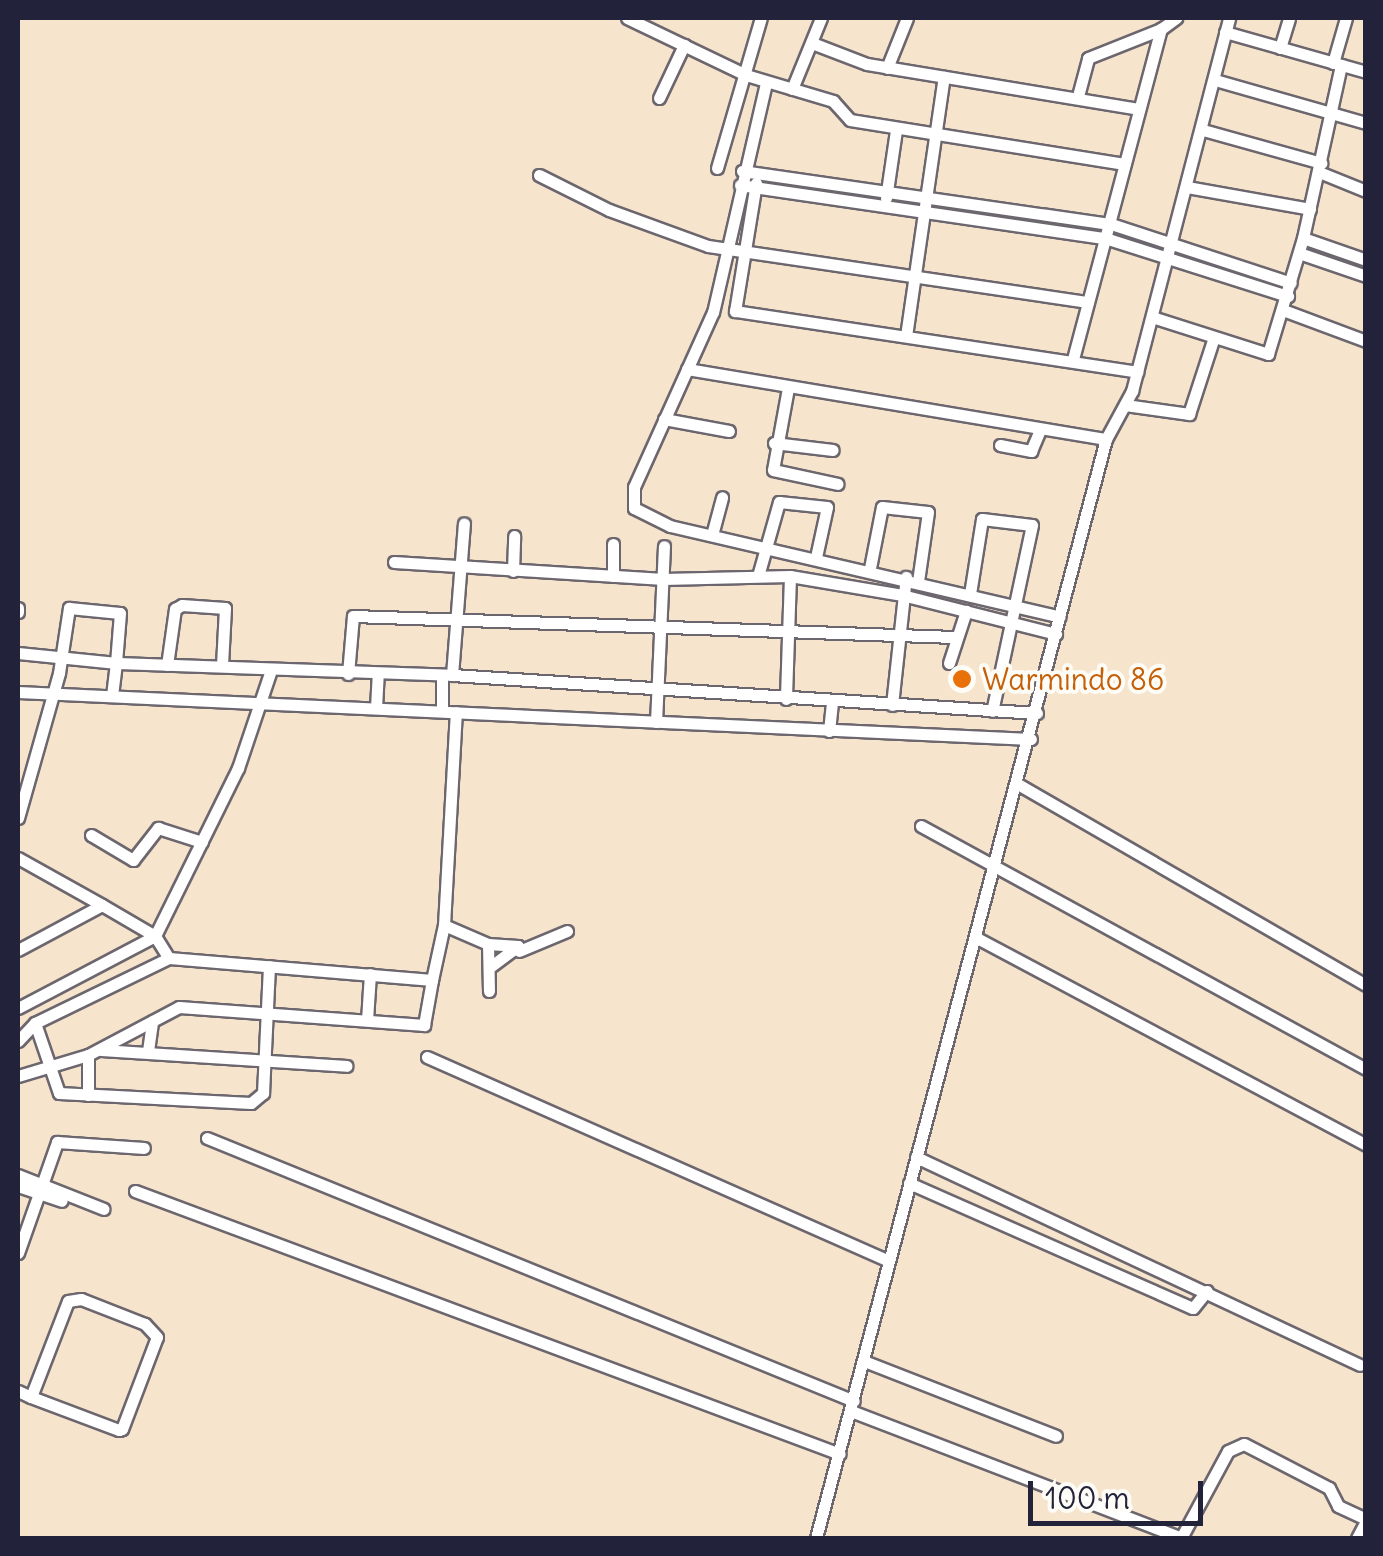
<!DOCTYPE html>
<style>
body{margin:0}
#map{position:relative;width:1383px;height:1556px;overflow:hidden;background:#f6e4cc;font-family:Delius,sans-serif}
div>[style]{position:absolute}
.roads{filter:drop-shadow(2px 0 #6c666e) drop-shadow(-2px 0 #6c666e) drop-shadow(0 2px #6c666e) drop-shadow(0 -2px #6c666e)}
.minor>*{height:11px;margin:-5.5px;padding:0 5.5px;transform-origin:5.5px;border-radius:5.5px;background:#fff}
.dots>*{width:28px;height:28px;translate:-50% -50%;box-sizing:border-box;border:5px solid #fdfcf7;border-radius:50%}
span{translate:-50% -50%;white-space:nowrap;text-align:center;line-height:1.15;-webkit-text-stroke:8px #fdfcf7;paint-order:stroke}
.food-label{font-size:30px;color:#c56008}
.left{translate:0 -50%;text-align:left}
.frame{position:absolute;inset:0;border:20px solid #22223b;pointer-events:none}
.scale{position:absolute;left:1028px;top:1481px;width:175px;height:45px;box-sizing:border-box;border:5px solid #22223b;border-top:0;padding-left:12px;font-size:30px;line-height:35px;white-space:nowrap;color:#22223b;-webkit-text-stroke:8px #fdfcf7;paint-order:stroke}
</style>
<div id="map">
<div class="roads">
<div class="minor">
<div style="left:627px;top:18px;width:132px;rotate:25.6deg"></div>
<div style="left:746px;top:75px;width:91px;rotate:16.6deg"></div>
<div style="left:833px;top:101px;width:25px;rotate:48deg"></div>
<div style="left:850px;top:120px;width:278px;rotate:9.1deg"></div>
<div style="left:1225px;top:32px;width:147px;rotate:15.8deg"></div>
<div style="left:812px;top:43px;width:59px;rotate:20.9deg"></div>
<div style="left:867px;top:64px;width:275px;rotate:9.4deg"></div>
<div style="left:1280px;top:48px;width:31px;rotate:-73deg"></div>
<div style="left:1333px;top:63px;width:47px;rotate:-73.9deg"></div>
<div style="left:887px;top:68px;width:54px;rotate:-68.2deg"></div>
<div style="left:1215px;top:80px;width:157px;rotate:15.9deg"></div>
<div style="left:766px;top:83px;width:235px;rotate:103deg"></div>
<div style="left:713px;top:312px;width:192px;rotate:114.3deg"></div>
<div style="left:634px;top:487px;width:21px;rotate:90deg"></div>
<div style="left:634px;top:508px;width:40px;rotate:26.6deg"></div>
<div style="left:670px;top:526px;width:400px;rotate:13.1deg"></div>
<div style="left:792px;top:89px;width:77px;rotate:-67.8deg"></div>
<div style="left:1078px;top:96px;width:39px;rotate:-75deg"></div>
<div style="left:1088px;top:58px;width:79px;rotate:-21.7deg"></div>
<div style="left:659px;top:98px;width:59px;rotate:-64.7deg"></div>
<div style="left:1203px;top:130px;width:123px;rotate:15.6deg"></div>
<div style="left:717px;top:168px;width:156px;rotate:-73.7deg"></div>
<div style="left:742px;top:171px;width:373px;rotate:8.2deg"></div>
<div style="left:1111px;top:224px;width:189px;rotate:18.1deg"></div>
<div style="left:1319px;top:172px;width:51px;rotate:22deg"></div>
<div style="left:539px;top:175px;width:78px;rotate:26.6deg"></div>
<div style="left:609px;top:210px;width:105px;rotate:20deg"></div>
<div style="left:708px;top:246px;width:384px;rotate:8.4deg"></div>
<div style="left:756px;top:183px;width:130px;rotate:99.3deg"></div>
<div style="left:735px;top:311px;width:407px;rotate:8.6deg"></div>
<div style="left:740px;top:185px;width:372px;rotate:8.3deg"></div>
<div style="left:1108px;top:239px;width:189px;rotate:17.6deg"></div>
<div style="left:1187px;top:187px;width:125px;rotate:10.1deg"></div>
<div style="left:886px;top:198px;width:69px;rotate:-81.6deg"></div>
<div style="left:1303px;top:238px;width:67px;rotate:19.2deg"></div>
<div style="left:1299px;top:253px;width:71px;rotate:18.9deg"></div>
<div style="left:1283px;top:310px;width:89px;rotate:20.5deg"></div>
<div style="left:1152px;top:317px;width:122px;rotate:17.7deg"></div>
<div style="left:1268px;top:354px;width:121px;rotate:-73.2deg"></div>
<div style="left:1303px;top:238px;width:177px;rotate:-77.6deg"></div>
<div style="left:906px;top:336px;width:262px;rotate:-81.7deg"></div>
<div style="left:1073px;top:359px;width:342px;rotate:-75.1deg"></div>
<div style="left:1161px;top:29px;width:19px;rotate:-36deg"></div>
<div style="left:687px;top:369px;width:425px;rotate:9.5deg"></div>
<div style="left:788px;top:388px;width:83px;rotate:100.4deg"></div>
<div style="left:773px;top:470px;width:66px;rotate:12.2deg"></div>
<div style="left:1125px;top:405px;width:65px;rotate:8deg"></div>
<div style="left:1189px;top:414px;width:78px;rotate:-72deg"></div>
<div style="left:664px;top:419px;width:66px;rotate:10.5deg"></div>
<div style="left:774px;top:443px;width:59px;rotate:6.8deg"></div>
<div style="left:1000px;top:445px;width:32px;rotate:11deg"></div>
<div style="left:1031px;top:451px;width:23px;rotate:-67deg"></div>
<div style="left:712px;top:535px;width:39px;rotate:-75deg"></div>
<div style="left:394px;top:562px;width:270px;rotate:3.6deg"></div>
<div style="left:663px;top:579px;width:127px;rotate:-1.4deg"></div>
<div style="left:790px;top:576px;width:123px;rotate:91.9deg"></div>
<div style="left:870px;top:568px;width:62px;rotate:-78.9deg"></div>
<div style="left:882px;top:507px;width:46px;rotate:6.2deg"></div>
<div style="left:928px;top:512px;width:70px;rotate:98.2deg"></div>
<div style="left:513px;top:571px;width:35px;rotate:-88deg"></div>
<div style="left:613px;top:576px;width:32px;rotate:-90deg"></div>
<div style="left:758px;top:576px;width:77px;rotate:-74.2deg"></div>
<div style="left:779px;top:502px;width:48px;rotate:5.9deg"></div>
<div style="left:827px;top:507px;width:51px;rotate:102.4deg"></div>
<div style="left:790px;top:576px;width:114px;rotate:9.6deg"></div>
<div style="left:902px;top:595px;width:159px;rotate:14.2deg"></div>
<div style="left:970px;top:594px;width:76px;rotate:-80.9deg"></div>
<div style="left:982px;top:519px;width:50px;rotate:6.8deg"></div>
<div style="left:1032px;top:525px;width:190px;rotate:102.1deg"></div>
<div style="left:18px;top:612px;width:4px;rotate:-90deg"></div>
<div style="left:18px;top:653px;width:99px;rotate:5.8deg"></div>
<div style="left:116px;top:663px;width:32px;rotate:97deg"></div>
<div style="left:949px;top:663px;width:55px;rotate:-71.9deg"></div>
<div style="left:167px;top:665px;width:57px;rotate:-81.9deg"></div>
<div style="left:175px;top:609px;width:8px;rotate:-30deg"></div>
<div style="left:182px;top:605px;width:43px;rotate:4deg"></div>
<div style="left:225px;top:608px;width:58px;rotate:93deg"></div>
<div style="left:348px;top:674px;width:58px;rotate:-85.1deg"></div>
<div style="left:353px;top:616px;width:602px;rotate:2deg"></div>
<div style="left:452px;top:675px;width:152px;rotate:-85.5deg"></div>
<div style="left:18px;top:692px;width:1014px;rotate:2.66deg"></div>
<div style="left:892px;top:705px;width:129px;rotate:-83.8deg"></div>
<div style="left:376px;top:708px;width:34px;rotate:-87deg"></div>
<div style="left:442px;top:711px;width:36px;rotate:-90deg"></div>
<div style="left:656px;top:722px;width:176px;rotate:-87.4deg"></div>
<div style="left:829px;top:731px;width:29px;rotate:-84deg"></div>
<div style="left:1016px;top:783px;width:404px;rotate:30deg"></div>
<div style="left:18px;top:818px;width:151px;rotate:-74.2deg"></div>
<div style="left:59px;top:673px;width:66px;rotate:-81.3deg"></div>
<div style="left:69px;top:608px;width:51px;rotate:5.6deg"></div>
<div style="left:120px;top:613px;width:50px;rotate:94.6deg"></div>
<div style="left:116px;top:663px;width:336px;rotate:2deg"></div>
<div style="left:452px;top:675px;width:586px;rotate:3.72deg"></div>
<div style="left:921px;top:826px;width:507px;rotate:28.64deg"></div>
<div style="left:91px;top:835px;width:49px;rotate:30.8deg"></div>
<div style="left:133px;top:860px;width:41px;rotate:-52deg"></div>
<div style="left:158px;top:828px;width:46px;rotate:17.7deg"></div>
<div style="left:18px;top:858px;width:96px;rotate:29.2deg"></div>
<div style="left:444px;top:925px;width:48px;rotate:23.4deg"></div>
<div style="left:488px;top:944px;width:30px;rotate:4deg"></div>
<div style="left:518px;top:946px;width:34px;rotate:143deg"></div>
<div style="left:975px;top:937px;width:443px;rotate:28deg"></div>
<div style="left:488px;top:944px;width:47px;rotate:88.8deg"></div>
<div style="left:18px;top:950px;width:95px;rotate:-28.2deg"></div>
<div style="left:102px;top:905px;width:61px;rotate:30.3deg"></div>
<div style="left:155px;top:936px;width:26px;rotate:58deg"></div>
<div style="left:169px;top:958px;width:264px;rotate:4.8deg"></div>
<div style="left:432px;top:980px;width:56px;rotate:-77.7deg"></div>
<div style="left:444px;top:925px;width:213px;rotate:-86.8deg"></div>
<div style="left:519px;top:951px;width:52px;rotate:-22.6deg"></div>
<div style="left:18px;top:1008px;width:155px;rotate:-27.7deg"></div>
<div style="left:155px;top:936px;width:187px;rotate:-63.7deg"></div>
<div style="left:238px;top:768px;width:103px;rotate:-71.4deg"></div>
<div style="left:367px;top:1020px;width:46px;rotate:-86.3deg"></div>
<div style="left:35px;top:1023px;width:74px;rotate:71.1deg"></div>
<div style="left:59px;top:1093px;width:192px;rotate:3deg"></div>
<div style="left:251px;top:1103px;width:16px;rotate:-40deg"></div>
<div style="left:263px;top:1093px;width:127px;rotate:-87.3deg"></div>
<div style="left:18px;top:1041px;width:25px;rotate:-47deg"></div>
<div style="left:35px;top:1023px;width:149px;rotate:-25.9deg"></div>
<div style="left:101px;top:1050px;width:246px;rotate:3.7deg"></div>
<div style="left:148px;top:1051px;width:30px;rotate:-82deg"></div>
<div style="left:427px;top:1057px;width:505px;rotate:23.82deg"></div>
<div style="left:18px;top:1076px;width:73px;rotate:-16.7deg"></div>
<div style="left:88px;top:1055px;width:103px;rotate:-27.8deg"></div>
<div style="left:179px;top:1007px;width:246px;rotate:4.2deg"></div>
<div style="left:424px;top:1025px;width:46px;rotate:-79.9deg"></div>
<div style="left:88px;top:1095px;width:40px;rotate:-90deg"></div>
<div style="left:207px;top:1138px;width:698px;rotate:22.12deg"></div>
<div style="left:916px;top:1157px;width:490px;rotate:25.1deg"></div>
<div style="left:18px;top:1175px;width:92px;rotate:21.6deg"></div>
<div style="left:909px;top:1183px;width:310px;rotate:23.8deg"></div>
<div style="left:1193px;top:1308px;width:22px;rotate:-51deg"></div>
<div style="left:18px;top:1186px;width:46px;rotate:18.8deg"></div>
<div style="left:135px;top:1191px;width:752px;rotate:20.46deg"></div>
<div style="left:18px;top:1253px;width:118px;rotate:-70.6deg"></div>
<div style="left:57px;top:1142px;width:87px;rotate:3.9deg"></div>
<div style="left:864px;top:1361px;width:206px;rotate:21.3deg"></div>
<div style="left:18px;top:1391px;width:14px;rotate:25deg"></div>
<div style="left:31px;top:1397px;width:94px;rotate:20.6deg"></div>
<div style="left:119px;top:1430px;width:3px;rotate:-18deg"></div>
<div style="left:122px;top:1429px;width:98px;rotate:-69.2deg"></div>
<div style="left:157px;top:1337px;width:18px;rotate:-133deg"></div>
<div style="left:145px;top:1324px;width:69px;rotate:-158.7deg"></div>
<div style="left:81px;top:1299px;width:13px;rotate:171deg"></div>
<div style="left:68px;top:1301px;width:103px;rotate:111.1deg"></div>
<div style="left:851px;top:1411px;width:354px;rotate:21deg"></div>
<div style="left:1181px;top:1538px;width:99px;rotate:-61.6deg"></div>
<div style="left:1228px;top:1451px;width:17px;rotate:-24deg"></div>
<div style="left:1244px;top:1444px;width:96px;rotate:27.4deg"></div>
<div style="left:1329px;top:1488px;width:20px;rotate:63deg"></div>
<div style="left:1338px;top:1506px;width:31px;rotate:25deg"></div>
<div style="left:816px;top:1538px;width:1137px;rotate:-75.22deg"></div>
<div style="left:1106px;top:439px;width:55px;rotate:-61.6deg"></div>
<div style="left:1132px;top:391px;width:385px;rotate:-75.4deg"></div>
<div style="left:1357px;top:1538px;width:19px;rotate:-62deg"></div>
</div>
</div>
<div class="dots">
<div style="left:962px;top:679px;background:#e8710a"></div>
</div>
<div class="food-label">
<span class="left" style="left:982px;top:679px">Warmindo 86</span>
</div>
<div class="frame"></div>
<div class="scale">100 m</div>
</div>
